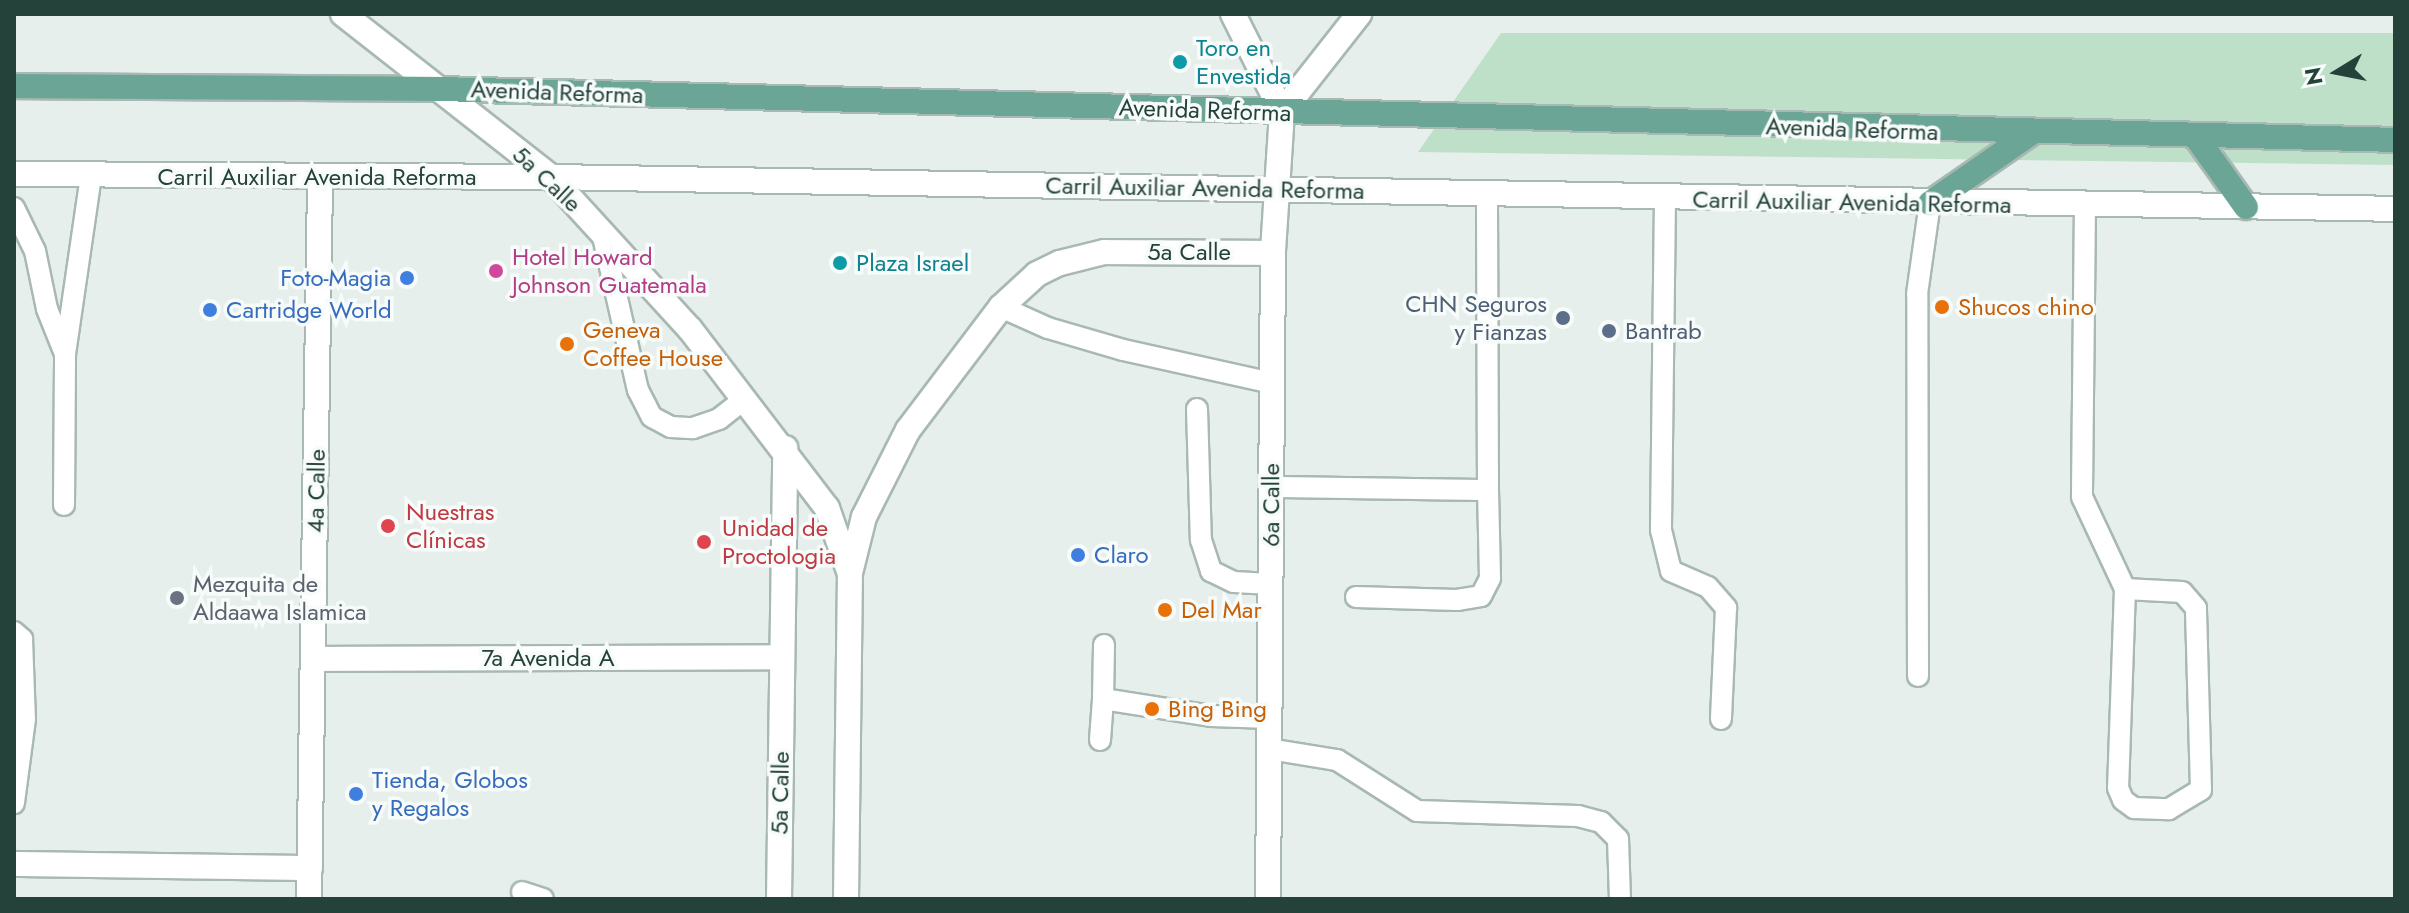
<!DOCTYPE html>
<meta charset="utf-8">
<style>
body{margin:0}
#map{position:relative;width:2409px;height:913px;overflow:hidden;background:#e6efeb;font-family:Jost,sans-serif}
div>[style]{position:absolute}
.green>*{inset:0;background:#bfe0c8}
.roads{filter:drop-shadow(2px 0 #a8b8b2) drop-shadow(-2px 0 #a8b8b2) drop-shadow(0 2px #a8b8b2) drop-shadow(0 -2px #a8b8b2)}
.lane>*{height:20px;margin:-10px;padding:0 10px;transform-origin:10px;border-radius:10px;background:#fff}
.street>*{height:24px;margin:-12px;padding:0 12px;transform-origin:12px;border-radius:12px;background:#fff}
.secondary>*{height:24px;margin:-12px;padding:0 12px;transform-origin:12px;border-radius:12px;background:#fff}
.primary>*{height:24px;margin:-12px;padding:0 12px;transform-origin:12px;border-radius:12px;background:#6aa596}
.dots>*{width:22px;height:22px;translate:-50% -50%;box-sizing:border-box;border:4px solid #f7fbf9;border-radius:50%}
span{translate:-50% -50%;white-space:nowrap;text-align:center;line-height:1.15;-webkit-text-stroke:7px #f7fbf9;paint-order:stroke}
.culture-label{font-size:24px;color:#0d838f}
.left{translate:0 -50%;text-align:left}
.street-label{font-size:24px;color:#24423a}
.hotel-label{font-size:24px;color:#b23c85}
.shop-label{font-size:24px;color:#366cbe}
.right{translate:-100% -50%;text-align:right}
.service-label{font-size:24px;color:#4e5e75}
.food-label{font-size:24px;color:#c56008}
.health-label{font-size:24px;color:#be3a42}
.worship-label{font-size:24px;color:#5b616d}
.frame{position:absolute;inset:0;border:16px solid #24423a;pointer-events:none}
.north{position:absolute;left:2297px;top:32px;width:80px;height:80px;-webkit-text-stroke:6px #f7fbf9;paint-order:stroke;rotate:260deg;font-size:22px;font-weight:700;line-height:32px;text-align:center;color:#24423a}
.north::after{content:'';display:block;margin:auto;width:28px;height:36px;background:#24423a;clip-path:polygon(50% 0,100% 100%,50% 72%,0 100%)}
</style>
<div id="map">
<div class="green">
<div style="clip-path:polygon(1501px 33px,2395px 33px,2395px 165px,1418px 152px)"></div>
</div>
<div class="roads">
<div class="lane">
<div style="left:1665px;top:199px;width:331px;rotate:90.7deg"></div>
<div style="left:1661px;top:530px;width:42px;rotate:76.3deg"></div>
<div style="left:1671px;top:571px;width:40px;rotate:23.4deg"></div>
<div style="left:1708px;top:587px;width:28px;rotate:49deg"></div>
<div style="left:1726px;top:608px;width:111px;rotate:92.6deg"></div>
<div style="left:2085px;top:205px;width:292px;rotate:90.6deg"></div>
<div style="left:2082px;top:497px;width:102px;rotate:64.9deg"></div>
<div style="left:2125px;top:589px;width:199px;rotate:92deg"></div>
<div style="left:2118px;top:788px;width:13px;rotate:67deg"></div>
<div style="left:2123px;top:800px;width:14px;rotate:36deg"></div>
<div style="left:2134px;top:808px;width:35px;rotate:2deg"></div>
<div style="left:2169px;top:809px;width:37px;rotate:-31deg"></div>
<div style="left:2201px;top:790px;width:182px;rotate:-91.6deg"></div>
<div style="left:2196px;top:608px;width:21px;rotate:-131deg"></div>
<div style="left:2182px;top:592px;width:57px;rotate:-177deg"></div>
<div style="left:14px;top:208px;width:48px;rotate:64deg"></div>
<div style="left:35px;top:251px;width:59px;rotate:78.3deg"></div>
<div style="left:47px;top:309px;width:48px;rotate:68.2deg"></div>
<div style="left:602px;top:232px;width:162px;rotate:77.2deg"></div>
<div style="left:638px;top:390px;width:30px;rotate:63deg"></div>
<div style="left:652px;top:417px;width:21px;rotate:28deg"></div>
<div style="left:671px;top:427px;width:22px;rotate:3deg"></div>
<div style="left:693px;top:428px;width:28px;rotate:-19deg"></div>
<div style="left:719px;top:419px;width:33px;rotate:-38deg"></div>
<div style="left:1001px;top:307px;width:51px;rotate:24.1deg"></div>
<div style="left:1048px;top:328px;width:78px;rotate:16.3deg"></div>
<div style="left:1123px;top:350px;width:153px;rotate:12.5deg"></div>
<div style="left:1197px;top:409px;width:131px;rotate:88.3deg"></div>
<div style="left:1201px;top:540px;width:33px;rotate:72deg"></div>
<div style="left:1211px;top:571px;width:25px;rotate:26deg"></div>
<div style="left:1234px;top:582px;width:37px;rotate:3deg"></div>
<div style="left:1272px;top:487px;width:216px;rotate:0.8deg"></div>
<div style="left:1488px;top:490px;width:297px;rotate:-90.2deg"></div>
<div style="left:64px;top:505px;width:151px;rotate:-89.6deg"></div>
<div style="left:65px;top:354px;width:181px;rotate:-81.7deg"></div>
<div style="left:1356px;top:597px;width:101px;rotate:1.7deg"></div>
<div style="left:1457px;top:600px;width:24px;rotate:-9deg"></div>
<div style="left:1481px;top:596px;width:20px;rotate:-63deg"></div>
<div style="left:1490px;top:578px;width:88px;rotate:-91.3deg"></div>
<div style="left:14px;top:632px;width:11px;rotate:41deg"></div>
<div style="left:22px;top:639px;width:80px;rotate:87.9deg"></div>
<div style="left:25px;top:719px;width:85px;rotate:97.5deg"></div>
<div style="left:1918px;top:676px;width:382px;rotate:-90.1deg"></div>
<div style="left:1917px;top:294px;width:92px;rotate:-81.9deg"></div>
<div style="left:1103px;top:699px;width:54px;rotate:-88.9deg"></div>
<div style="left:1100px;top:740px;width:41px;rotate:-85.8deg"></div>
<div style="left:1103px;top:699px;width:109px;rotate:8.9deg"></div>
<div style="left:1211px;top:716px;width:59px;rotate:1.9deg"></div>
<div style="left:1269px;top:749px;width:69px;rotate:9.2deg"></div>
<div style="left:1337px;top:760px;width:95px;rotate:32.5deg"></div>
<div style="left:1417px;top:811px;width:161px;rotate:1.8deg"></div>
<div style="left:1578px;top:816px;width:24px;rotate:15deg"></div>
<div style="left:1601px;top:822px;width:24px;rotate:45deg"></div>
<div style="left:1618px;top:839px;width:60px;rotate:88.1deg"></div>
<div style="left:522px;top:892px;width:22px;rotate:18deg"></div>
</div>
<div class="street">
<div style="left:313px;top:659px;width:469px;rotate:-0.2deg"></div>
<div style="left:14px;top:864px;width:296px;rotate:0.8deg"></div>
<div style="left:309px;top:899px;width:720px;rotate:-89.12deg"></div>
</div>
<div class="secondary">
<div style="left:343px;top:14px;width:264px;rotate:38.1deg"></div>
<div style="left:551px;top:177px;width:206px;rotate:47.6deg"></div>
<div style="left:690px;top:329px;width:225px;rotate:52.6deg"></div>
<div style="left:827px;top:508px;width:67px;rotate:70.8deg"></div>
<div style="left:1233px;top:14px;width:110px;rotate:63.4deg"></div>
<div style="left:1282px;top:112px;width:141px;rotate:93.7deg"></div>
<div style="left:1273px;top:253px;width:646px;rotate:90.44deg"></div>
<div style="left:1282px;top:112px;width:125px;rotate:-51.8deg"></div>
<div style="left:14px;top:174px;width:537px;rotate:0.32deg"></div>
<div style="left:551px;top:177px;width:1844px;rotate:0.99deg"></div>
<div style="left:779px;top:899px;width:451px;rotate:-89.2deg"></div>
<div style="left:846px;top:899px;width:326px;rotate:-89.3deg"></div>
<div style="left:850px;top:573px;width:58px;rotate:-76deg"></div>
<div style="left:864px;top:517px;width:97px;rotate:-63.2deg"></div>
<div style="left:908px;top:430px;width:154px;rotate:-52.9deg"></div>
<div style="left:1001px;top:307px;width:49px;rotate:-42.5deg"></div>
<div style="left:1037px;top:274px;width:25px;rotate:-26deg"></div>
<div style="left:1060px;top:263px;width:45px;rotate:-14deg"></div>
<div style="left:1104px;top:252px;width:169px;rotate:0.3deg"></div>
</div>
<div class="primary">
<div style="left:14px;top:86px;width:424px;rotate:0.4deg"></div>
<div style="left:438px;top:89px;width:1958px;rotate:1.49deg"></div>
<div style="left:2196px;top:137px;width:86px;rotate:54.5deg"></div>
<div style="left:1930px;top:203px;width:121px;rotate:-34.6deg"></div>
</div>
</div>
<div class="dots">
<div style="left:1180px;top:62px;background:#0f9aa8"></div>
<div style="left:840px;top:263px;background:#0f9aa8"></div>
<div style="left:496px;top:271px;background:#d1479c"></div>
<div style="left:407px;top:278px;background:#3f7fe0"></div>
<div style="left:1942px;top:307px;background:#e8710a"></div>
<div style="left:210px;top:310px;background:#3f7fe0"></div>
<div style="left:1563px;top:318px;background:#5c6f8a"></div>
<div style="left:1609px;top:331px;background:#5c6f8a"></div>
<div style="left:567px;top:344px;background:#e8710a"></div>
<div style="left:388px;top:526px;background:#e0444e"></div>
<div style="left:704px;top:542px;background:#e0444e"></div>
<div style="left:1078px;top:555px;background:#3f7fe0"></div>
<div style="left:177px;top:598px;background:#6b7280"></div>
<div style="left:1165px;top:610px;background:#e8710a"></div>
<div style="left:1152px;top:709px;background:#e8710a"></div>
<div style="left:356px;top:794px;background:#3f7fe0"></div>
</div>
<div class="culture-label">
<span class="left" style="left:1196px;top:62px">Toro en<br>Envestida</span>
<span class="left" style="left:856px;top:263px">Plaza Israel</span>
</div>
<div class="street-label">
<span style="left:557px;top:92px;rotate:2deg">Avenida Reforma</span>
<span style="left:1205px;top:110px;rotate:2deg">Avenida Reforma</span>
<span style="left:1852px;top:129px;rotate:2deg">Avenida Reforma</span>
<span style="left:317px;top:177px">Carril Auxiliar Avenida Reforma</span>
<span style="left:547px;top:179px;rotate:43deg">5a Calle</span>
<span style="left:1205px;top:188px;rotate:1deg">Carril Auxiliar Avenida Reforma</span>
<span style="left:1852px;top:202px;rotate:1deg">Carril Auxiliar Avenida Reforma</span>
<span style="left:1189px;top:252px">5a Calle</span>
<span style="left:316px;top:491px;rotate:-89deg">4a Calle</span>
<span style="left:1271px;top:505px;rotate:-90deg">6a Calle</span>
<span style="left:548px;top:658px">7a Avenida A</span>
<span style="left:780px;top:793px;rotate:-89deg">5a Calle</span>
</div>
<div class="hotel-label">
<span class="left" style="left:512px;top:271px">Hotel Howard<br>Johnson Guatemala</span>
</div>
<div class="shop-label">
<span class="right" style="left:391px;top:278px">Foto-Magia</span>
<span class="left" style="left:226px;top:310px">Cartridge World</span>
<span class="left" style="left:1094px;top:555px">Claro</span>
<span class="left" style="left:372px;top:794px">Tienda, Globos<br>y Regalos</span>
</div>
<div class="service-label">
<span class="right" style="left:1547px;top:318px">CHN Seguros<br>y Fianzas</span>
<span class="left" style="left:1625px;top:331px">Bantrab</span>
</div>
<div class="food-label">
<span class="left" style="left:1958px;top:307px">Shucos chino</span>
<span class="left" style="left:583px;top:344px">Geneva<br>Coffee House</span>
<span class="left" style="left:1181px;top:610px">Del Mar</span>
<span class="left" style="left:1168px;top:709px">Bing Bing</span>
</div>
<div class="health-label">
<span class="left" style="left:406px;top:526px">Nuestras<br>Clínicas</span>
<span class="left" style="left:722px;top:542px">Unidad de<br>Proctologia</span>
</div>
<div class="worship-label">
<span class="left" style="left:193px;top:598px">Mezquita de<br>Aldaawa Islamica</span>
</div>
<div class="frame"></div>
<div class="north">N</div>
</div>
